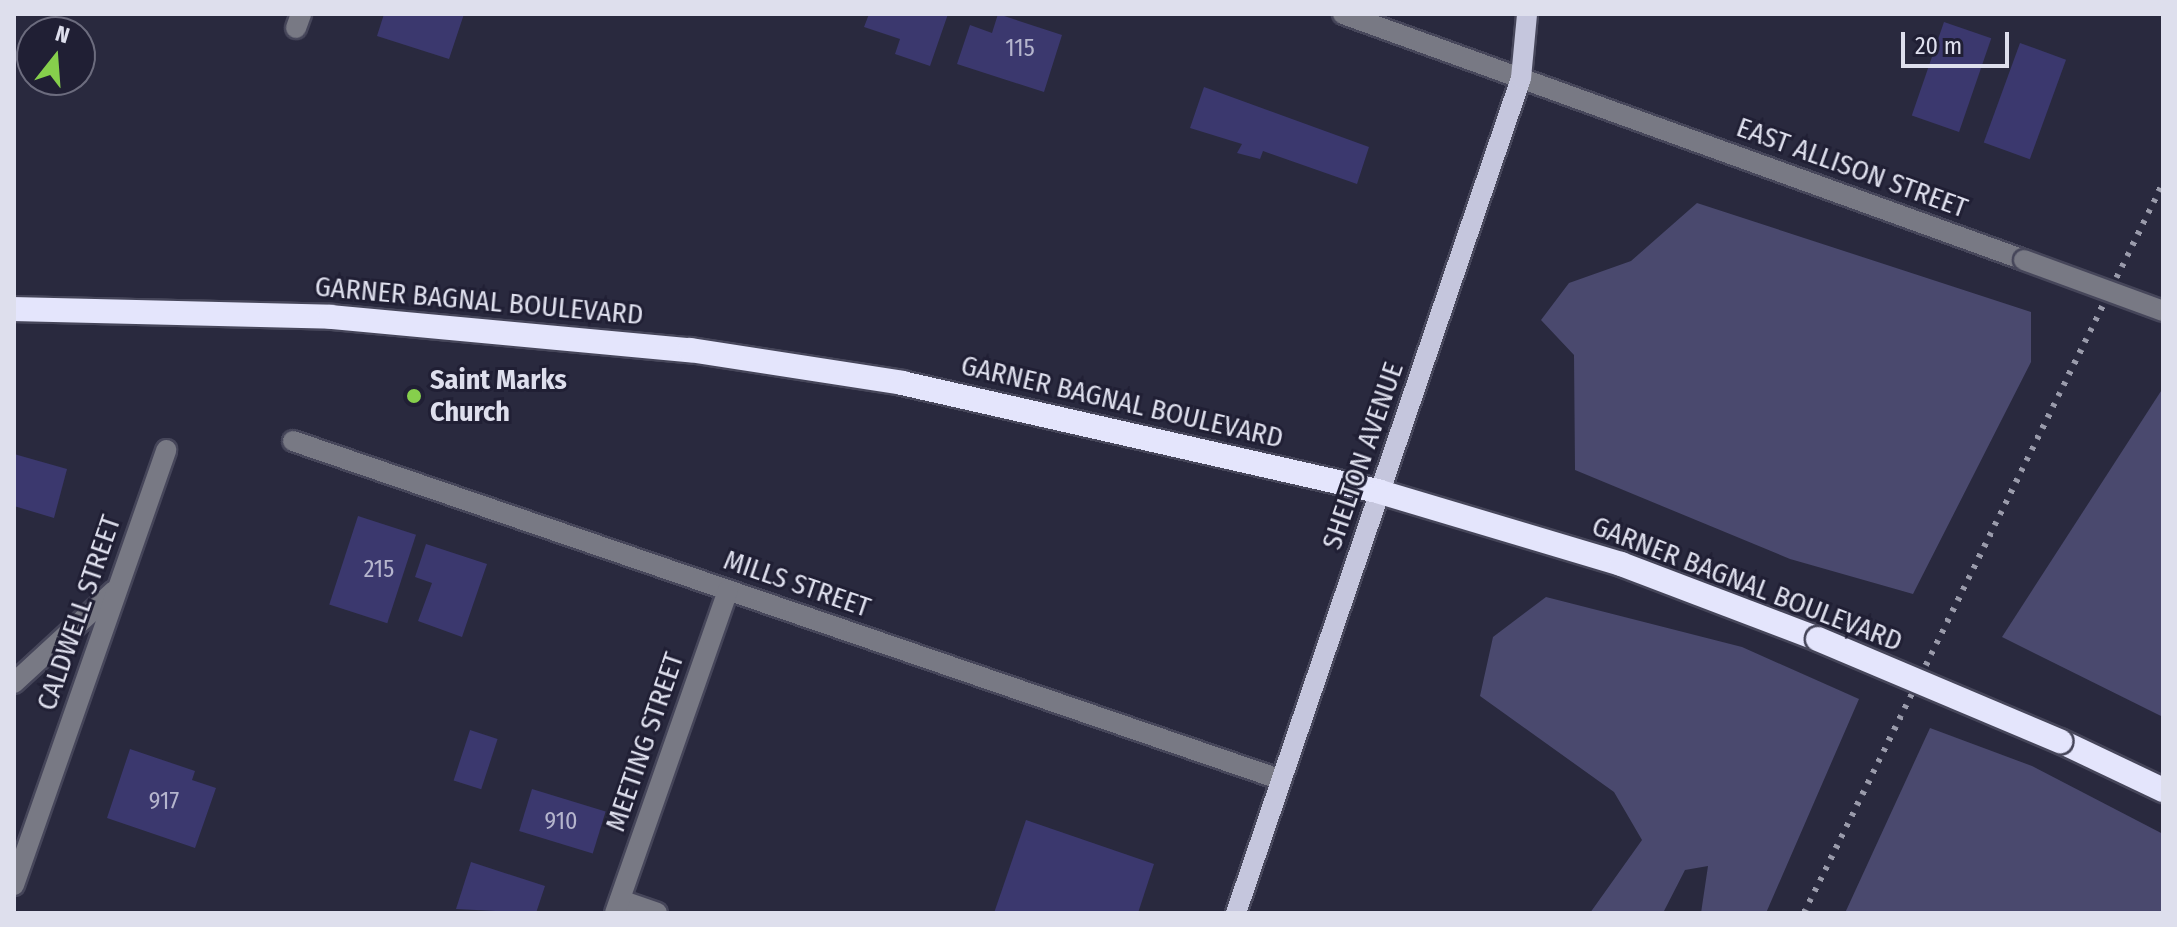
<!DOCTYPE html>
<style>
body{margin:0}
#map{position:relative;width:2177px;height:927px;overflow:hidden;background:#29293e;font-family:"Fira Sans Condensed",sans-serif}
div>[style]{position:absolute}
.green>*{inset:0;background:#4a496e}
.building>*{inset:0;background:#3b386e;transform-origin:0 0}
.roads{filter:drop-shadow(2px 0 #46465a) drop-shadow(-2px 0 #46465a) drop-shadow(0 2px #46465a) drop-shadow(0 -2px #46465a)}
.minor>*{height:20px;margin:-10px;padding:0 10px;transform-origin:10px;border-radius:10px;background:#787984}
.major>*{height:20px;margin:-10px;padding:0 10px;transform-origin:10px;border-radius:10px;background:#c5c6dd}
.highway>*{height:24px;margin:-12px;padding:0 12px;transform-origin:12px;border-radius:12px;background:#e4e5fc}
.rail>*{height:6px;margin-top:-3px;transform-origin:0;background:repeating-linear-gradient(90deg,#9a9bab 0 4px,transparent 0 12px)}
.bridges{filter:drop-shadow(2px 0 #46465a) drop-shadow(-2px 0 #46465a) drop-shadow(0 2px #46465a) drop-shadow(0 -2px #46465a)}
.minor-bridge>*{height:20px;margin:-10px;padding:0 10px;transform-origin:10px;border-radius:10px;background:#787984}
.highway-bridge>*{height:24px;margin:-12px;padding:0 12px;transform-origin:12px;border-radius:12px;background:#e4e5fc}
.dots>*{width:22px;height:22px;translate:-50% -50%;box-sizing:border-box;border:4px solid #201f34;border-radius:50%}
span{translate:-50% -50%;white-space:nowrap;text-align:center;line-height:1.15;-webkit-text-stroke:6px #201f34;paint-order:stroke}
.number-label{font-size:24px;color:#b5b5cd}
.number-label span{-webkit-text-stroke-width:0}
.street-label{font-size:28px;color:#dedfed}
.poi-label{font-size:28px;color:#dedfed;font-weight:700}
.left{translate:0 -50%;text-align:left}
.frame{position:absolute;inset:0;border:16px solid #dedfed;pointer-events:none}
.north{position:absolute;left:16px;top:16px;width:80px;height:80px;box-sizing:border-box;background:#201f34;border:2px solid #6c6c7e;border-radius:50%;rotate:17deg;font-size:22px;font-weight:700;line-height:32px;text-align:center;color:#dedfed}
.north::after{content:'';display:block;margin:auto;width:28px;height:36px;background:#86cf4c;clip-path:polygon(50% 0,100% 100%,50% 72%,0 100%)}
.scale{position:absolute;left:1901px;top:32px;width:108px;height:36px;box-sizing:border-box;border:4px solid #dedfed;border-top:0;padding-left:10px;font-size:24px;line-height:28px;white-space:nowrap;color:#dedfed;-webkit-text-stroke:6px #201f34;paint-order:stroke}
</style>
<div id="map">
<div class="green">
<div style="clip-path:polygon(1697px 203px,2031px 312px,2031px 362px,1913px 594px,1790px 559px,1575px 470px,1574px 355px,1541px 320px,1569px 283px,1631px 261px)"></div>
<div style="clip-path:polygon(2163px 388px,2163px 717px,2002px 637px)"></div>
<div style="clip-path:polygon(1546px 597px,1742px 647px,1859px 699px,1766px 913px,1701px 913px,1708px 866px,1685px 870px,1663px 913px,1590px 913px,1642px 840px,1614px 792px,1480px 696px,1493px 637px)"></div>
<div style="clip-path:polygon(1930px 728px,2032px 766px,2163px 834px,2163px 913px,1845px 913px)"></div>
</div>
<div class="building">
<div style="clip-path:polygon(384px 14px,464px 14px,449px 59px,377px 36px)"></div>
<div style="clip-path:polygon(869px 14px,948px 14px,930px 66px,895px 54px,900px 39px,864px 27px)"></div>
<div style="clip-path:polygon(998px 14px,1062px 35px,1044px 92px,957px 64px,970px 25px,992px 33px)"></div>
<div style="left:1944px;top:22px;width:50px;height:99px;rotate:19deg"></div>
<div style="left:2020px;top:43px;width:49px;height:106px;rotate:20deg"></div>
<div style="clip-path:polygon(1204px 87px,1369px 147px,1357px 184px,1263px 151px,1260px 159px,1237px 153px,1242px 144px,1190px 128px)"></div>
<div style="clip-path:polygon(14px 454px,67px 469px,54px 518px,14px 506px)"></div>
<div style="left:358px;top:516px;width:61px;height:93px;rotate:18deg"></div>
<div style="clip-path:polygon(426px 544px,487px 564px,462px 637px,418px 621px,432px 583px,415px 577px)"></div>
<div style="left:470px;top:730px;width:29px;height:53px;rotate:18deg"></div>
<div style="clip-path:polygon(130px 749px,195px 771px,192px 780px,216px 788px,195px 848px,107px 818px)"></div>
<div style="left:532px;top:789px;width:77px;height:44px;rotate:17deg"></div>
<div style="clip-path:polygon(1026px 820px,1154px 864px,1138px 913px,994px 913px)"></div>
<div style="clip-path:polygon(471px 862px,545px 886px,536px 913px,456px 909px)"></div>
</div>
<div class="roads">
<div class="minor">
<div style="left:1343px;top:14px;width:724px;rotate:19.86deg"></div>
<div style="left:296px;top:28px;width:15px;rotate:-70deg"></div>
<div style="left:293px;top:441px;width:1045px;rotate:18.92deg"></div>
<div style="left:14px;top:683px;width:136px;rotate:-42.6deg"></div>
<div style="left:14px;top:885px;width:461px;rotate:-70.7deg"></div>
<div style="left:620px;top:900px;width:39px;rotate:19deg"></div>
<div style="left:615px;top:913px;width:342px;rotate:-70.7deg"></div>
</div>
<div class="major">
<div style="left:1236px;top:913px;width:882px;rotate:-71.15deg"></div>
<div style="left:1521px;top:78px;width:64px;rotate:-84.6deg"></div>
</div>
<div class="highway">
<div style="left:14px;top:309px;width:317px;rotate:1.4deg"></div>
<div style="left:331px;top:317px;width:361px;rotate:5.3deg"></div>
<div style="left:690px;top:350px;width:215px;rotate:8.8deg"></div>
<div style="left:902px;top:383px;width:490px;rotate:12.8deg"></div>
<div style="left:1380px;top:492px;width:252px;rotate:16.6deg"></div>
<div style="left:1621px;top:564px;width:211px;rotate:20.8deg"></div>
<div style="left:2060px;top:741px;width:114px;rotate:25.4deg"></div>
</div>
</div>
<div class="rail">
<div style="left:1804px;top:913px;width:813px;rotate:-63.81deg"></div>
</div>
<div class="bridges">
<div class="minor-bridge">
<div style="left:2024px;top:260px;width:148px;rotate:20.1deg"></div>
</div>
<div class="highway-bridge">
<div style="left:1818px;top:639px;width:263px;rotate:22.9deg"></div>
</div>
</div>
<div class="dots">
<div style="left:414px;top:396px;background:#86cf4c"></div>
</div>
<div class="number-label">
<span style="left:1020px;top:49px">115</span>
<span style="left:379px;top:570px">215</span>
<span style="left:164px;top:802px">917</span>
<span style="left:561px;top:822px">910</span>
</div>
<div class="street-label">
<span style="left:1852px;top:168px;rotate:20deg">EAST ALLISON STREET</span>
<span style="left:479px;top:301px;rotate:5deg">GARNER BAGNAL BOULEVARD</span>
<span style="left:1122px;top:402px;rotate:13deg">GARNER BAGNAL BOULEVARD</span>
<span style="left:1363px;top:456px;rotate:-71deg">SHELTON AVENUE</span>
<span style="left:797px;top:584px;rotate:19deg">MILLS STREET</span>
<span style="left:1747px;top:584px;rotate:21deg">GARNER BAGNAL BOULEVARD</span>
<span style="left:79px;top:613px;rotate:-71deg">CALDWELL STREET</span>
<span style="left:645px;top:742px;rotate:-71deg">MEETING STREET</span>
</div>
<div class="poi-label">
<span class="left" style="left:430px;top:396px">Saint Marks<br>Church</span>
</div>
<div class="frame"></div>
<div class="north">N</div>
<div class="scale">20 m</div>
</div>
